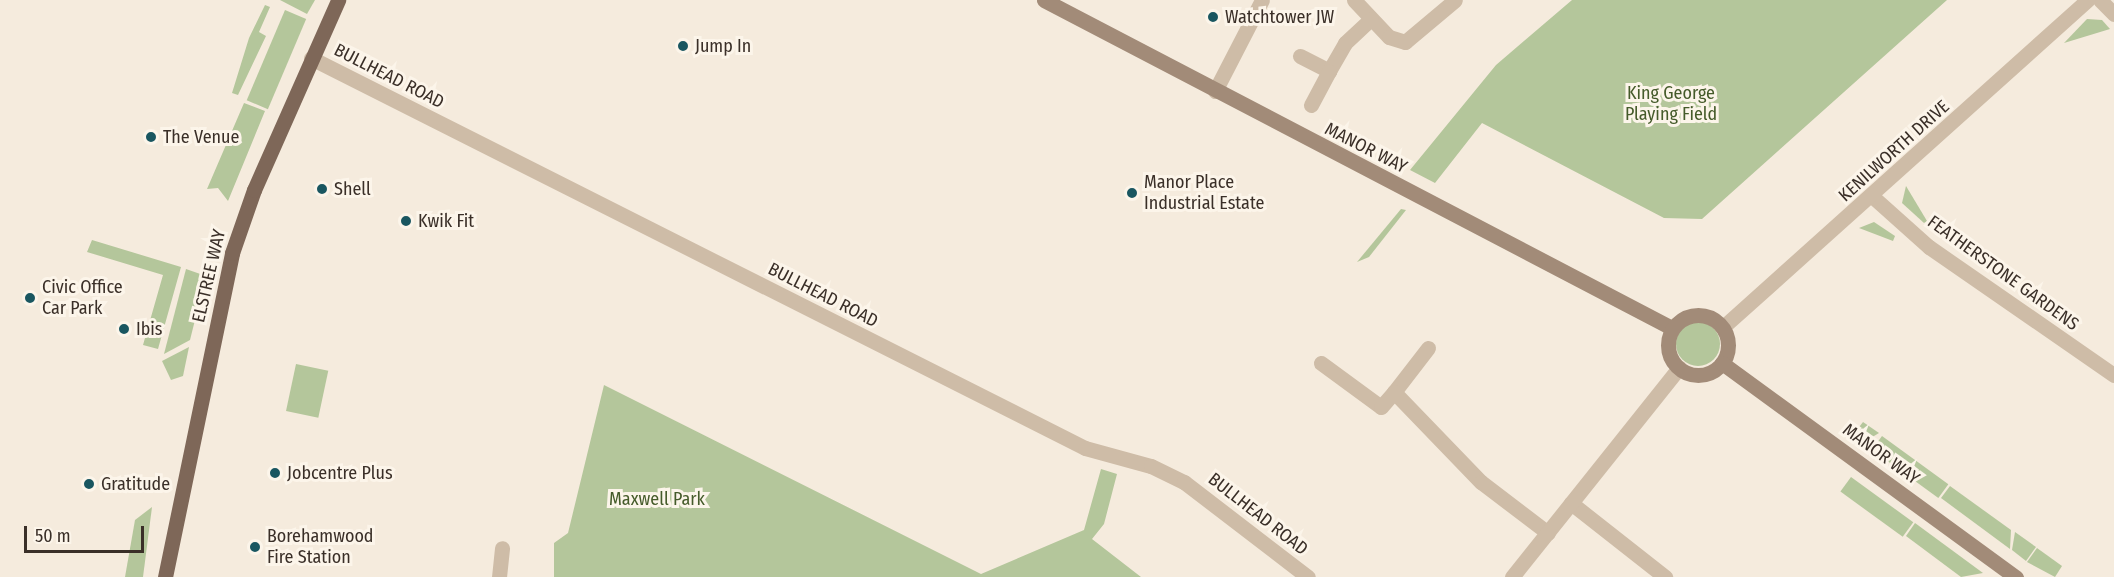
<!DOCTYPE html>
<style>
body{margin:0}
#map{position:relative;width:2114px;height:577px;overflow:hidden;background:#f5ebdd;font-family:"Fira Sans Condensed",sans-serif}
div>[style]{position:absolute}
.green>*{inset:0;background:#b4c69b;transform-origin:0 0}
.round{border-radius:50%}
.street>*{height:15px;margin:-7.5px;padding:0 7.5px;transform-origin:7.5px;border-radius:7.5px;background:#cebca7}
.secondary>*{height:15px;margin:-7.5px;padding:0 7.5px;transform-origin:7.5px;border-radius:7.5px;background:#a28b78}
.secondary>.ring{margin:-7.5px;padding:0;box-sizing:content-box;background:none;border:15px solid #a28b78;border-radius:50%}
.primary>*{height:15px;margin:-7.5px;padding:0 7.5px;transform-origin:7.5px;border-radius:7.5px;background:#7e6758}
.dots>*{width:16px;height:16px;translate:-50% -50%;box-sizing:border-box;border:3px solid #fcf5ea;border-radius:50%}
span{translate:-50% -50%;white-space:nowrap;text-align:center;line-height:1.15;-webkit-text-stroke:6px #fcf5ea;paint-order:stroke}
.poi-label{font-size:18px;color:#3a2f28}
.left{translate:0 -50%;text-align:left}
.street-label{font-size:18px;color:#3a2f28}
.park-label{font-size:18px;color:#455b2a}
.scale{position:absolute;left:24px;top:526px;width:120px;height:27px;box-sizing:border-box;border:3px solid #3a2f28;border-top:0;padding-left:8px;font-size:18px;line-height:21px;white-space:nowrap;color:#3a2f28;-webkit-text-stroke:4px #fcf5ea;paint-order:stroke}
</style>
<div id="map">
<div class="green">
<div style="clip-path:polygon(280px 0,315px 0,307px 14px)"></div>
<div style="clip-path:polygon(1572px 0,1947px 0,1702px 219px,1664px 218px,1482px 123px,1435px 183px,1410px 170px,1496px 65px)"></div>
<div style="clip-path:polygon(265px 5px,270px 7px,259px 32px,266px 36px,238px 95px,232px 93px,249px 38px)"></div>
<div style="left:285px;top:10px;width:23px;height:98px;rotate:23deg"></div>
<div style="clip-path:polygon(2087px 19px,2102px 20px,2110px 29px,2064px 43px)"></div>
<div style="clip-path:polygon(244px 103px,265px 111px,228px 201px,218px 188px,207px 189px)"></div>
<div style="clip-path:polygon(1906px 186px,1927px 221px,1924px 223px,1902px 203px)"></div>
<div style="clip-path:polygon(1401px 209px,1406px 210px,1369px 257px,1357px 262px)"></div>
<div style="clip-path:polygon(1874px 222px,1895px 236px,1893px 241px,1859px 228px)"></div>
<div style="clip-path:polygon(92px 240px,181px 267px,158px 349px,143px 345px,163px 275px,87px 252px)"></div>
<div style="clip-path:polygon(186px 269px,206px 276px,190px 340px,164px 354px)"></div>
<div class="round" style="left:1676px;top:322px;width:44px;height:44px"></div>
<div style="clip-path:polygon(189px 347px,183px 376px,171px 380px,162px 361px)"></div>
<div style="left:296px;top:364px;width:33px;height:48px;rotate:12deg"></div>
<div style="clip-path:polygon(604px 385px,981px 574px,1084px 530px,1101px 469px,1117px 474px,1104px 524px,1092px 539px,1141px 577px,554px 577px,554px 543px,568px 533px)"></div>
<div style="clip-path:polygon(1863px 422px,1879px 433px,1864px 442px,1853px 435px)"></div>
<div style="left:1882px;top:436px;width:82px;height:17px;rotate:36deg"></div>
<div style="left:1851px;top:477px;width:77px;height:18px;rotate:36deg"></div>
<div style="clip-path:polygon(1950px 486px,2011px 530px,2010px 549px,1941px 498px)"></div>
<div style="clip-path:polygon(152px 507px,143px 577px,125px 577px,135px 520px)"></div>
<div style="clip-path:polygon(1915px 523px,1983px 573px,1961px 577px,1906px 536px)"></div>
<div style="clip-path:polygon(2015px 532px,2036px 547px,2026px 561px,2012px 550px)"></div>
<div style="clip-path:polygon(2037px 548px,2062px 566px,2055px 577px,2027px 562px)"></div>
</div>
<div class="street">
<div style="left:1354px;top:0;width:51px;rotate:46.6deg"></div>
<div style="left:1389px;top:37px;width:17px;rotate:17deg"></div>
<div style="left:1405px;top:42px;width:65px;rotate:-40deg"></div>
<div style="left:2100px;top:0;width:20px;rotate:45deg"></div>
<div style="left:1300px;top:56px;width:33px;rotate:27deg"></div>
<div style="left:1329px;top:71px;width:32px;rotate:-60deg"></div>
<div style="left:1345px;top:43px;width:35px;rotate:-43deg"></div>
<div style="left:311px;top:58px;width:867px;rotate:26.74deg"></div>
<div style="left:1085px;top:448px;width:68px;rotate:15.3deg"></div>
<div style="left:1151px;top:466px;width:37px;rotate:26deg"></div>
<div style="left:1184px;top:482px;width:156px;rotate:37.5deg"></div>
<div style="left:1215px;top:91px;width:102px;rotate:-62.7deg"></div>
<div style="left:1311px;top:105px;width:38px;rotate:-62deg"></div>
<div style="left:1873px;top:197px;width:75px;rotate:41.8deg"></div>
<div style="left:1929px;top:247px;width:225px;rotate:34.7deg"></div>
<div style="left:1723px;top:327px;width:490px;rotate:-41.9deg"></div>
<div style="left:1428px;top:348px;width:56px;rotate:127.7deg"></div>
<div style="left:1394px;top:392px;width:125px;rotate:46deg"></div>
<div style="left:1481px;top:482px;width:84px;rotate:37.3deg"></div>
<div style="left:1321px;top:363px;width:74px;rotate:36.3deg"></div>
<div style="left:1381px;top:407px;width:20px;rotate:-49deg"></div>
<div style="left:1571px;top:503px;width:120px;rotate:38.2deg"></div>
<div style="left:499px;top:577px;width:29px;rotate:-84deg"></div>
<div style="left:1512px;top:577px;width:268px;rotate:-51.4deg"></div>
</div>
<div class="secondary">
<div style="left:1044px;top:0;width:708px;rotate:27.58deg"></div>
<div class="ring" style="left:1668px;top:315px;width:45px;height:45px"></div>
<div style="left:1722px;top:363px;width:364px;rotate:36.1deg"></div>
</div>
<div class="primary">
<div style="left:165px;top:577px;width:331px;rotate:-78.3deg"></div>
<div style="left:232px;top:253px;width:67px;rotate:-70.8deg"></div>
<div style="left:254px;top:190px;width:208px;rotate:-66.1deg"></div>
</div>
<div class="dots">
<div style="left:1213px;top:17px;background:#195660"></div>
<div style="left:683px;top:46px;background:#195660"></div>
<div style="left:151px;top:137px;background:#195660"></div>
<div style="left:322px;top:189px;background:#195660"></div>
<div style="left:1132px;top:193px;background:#195660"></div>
<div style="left:406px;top:221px;background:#195660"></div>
<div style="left:30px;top:298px;background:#195660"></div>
<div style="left:124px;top:329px;background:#195660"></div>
<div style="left:275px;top:473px;background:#195660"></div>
<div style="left:89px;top:484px;background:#195660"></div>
<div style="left:255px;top:547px;background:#195660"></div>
</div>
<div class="poi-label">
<span class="left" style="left:1225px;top:17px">Watchtower JW</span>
<span class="left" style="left:695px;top:46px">Jump In</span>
<span class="left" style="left:163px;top:137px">The Venue</span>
<span class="left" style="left:1144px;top:193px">Manor Place<br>Industrial Estate</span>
<span class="left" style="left:334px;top:189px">Shell</span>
<span class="left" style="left:418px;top:221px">Kwik Fit</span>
<span class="left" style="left:42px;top:298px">Civic Office<br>Car Park</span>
<span class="left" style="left:136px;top:329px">Ibis</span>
<span class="left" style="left:287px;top:473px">Jobcentre Plus</span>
<span class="left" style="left:101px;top:484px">Gratitude</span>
<span class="left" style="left:267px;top:547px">Borehamwood<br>Fire Station</span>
</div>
<div class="street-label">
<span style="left:389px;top:76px;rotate:27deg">BULLHEAD ROAD</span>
<span style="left:1366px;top:148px;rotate:27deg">MANOR WAY</span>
<span style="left:1894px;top:151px;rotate:-42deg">KENILWORTH DRIVE</span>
<span style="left:2003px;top:273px;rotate:36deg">FEATHERSTONE GARDENS</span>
<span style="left:209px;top:276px;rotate:-77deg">ELSTREE WAY</span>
<span style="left:823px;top:295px;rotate:27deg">BULLHEAD ROAD</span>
<span style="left:1881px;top:454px;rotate:36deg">MANOR WAY</span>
<span style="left:1258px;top:514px;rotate:38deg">BULLHEAD ROAD</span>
</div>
<div class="park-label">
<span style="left:1671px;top:104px">King George<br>Playing Field</span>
<span style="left:657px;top:499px">Maxwell Park</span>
</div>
<div class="scale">50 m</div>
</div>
